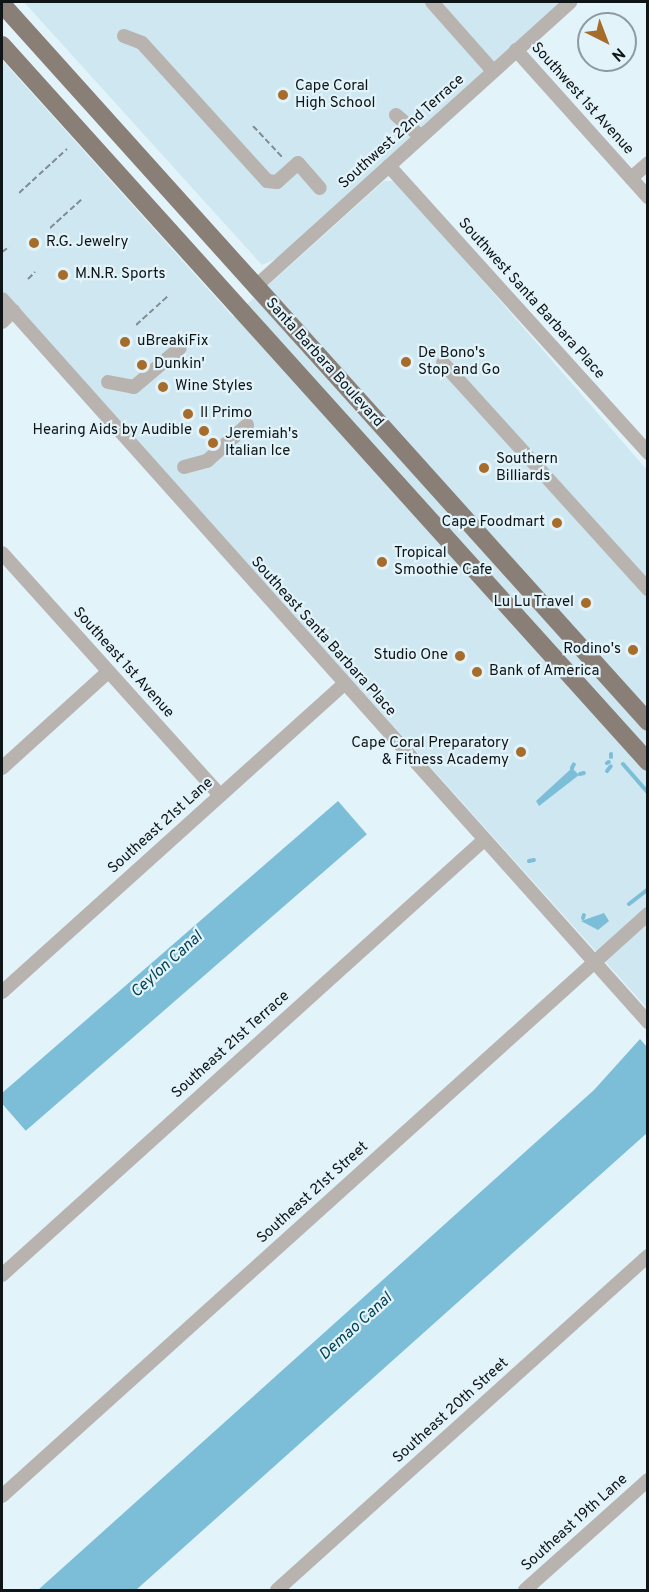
<!DOCTYPE html>
<style>
body{margin:0}
#map{position:relative;width:649px;height:1592px;overflow:hidden;background:#e2f3fa;font-family:Overpass,sans-serif}
div>[style]{position:absolute}
.built>*{inset:0;background:#cee7f1}
.water>*{inset:0;background:#7cbed8;transform-origin:0 0}
.stream>*{height:4px;margin:-2px;padding:0 2px;transform-origin:2px;border-radius:2px;background:#7cbed8}
.path>*{height:2px;margin-top:-1px;transform-origin:0;background:repeating-linear-gradient(90deg,#818c91 0 6px,transparent 0 9px)}
.minor>*{height:14px;margin:-7px;padding:0 7px;transform-origin:7px;border-radius:7px;background:#b8b3ae}
.major>*{height:18px;margin:-9px;padding:0 9px;transform-origin:9px;border-radius:9px;background:#897f77}
.dots>*{width:16px;height:16px;translate:-50% -50%;box-sizing:border-box;border:3px solid #e2f3fa;border-radius:50%}
span{translate:-50% -50%;white-space:nowrap;text-align:center;line-height:1.15;-webkit-text-stroke:4.5px #e2f3fa;paint-order:stroke}
.poi-label{font-size:15px;color:#0f1517}
.left{translate:0 -50%;text-align:left}
.right{translate:-100% -50%;text-align:right}
.street-label{font-size:15px;color:#0f1517}
.water-label{font-size:16px;color:#044153;font-style:italic}
.frame{position:absolute;inset:0;border:3px solid #0f1517;pointer-events:none}
.north{position:absolute;left:577px;top:12px;width:60px;height:60px;box-sizing:border-box;background:#e2f3fa;border:2px solid #8e9a9f;border-radius:50%;rotate:138deg;font-size:16px;font-weight:700;line-height:24px;text-align:center;color:#0f1517}
.north::after{content:'';display:block;margin:auto;width:21px;height:27px;background:#a66c2b;clip-path:polygon(50% 0,100% 100%,50% 72%,0 100%)}
</style>
<div id="map">
<div class="built">
<div style="clip-path:polygon(24px 2px,563px 2px,280px 257px,262px 265px)"></div>
<div style="clip-path:polygon(2px 60px,233px 317px,384px 181px,396px 181px,647px 470px,647px 1008px,2px 290px)"></div>
</div>
<div class="water">
<div style="clip-path:polygon(572px 768px,579px 775px,539px 806px,536px 801px)"></div>
<div style="left:338px;top:801px;width:44px;height:452px;rotate:49deg"></div>
<div style="clip-path:polygon(604px 913px,609px 921px,598px 930px,581px 921px)"></div>
<div style="clip-path:polygon(640px 1039px,647px 1047px,647px 1133px,136px 1590px,38px 1590px,594px 1090px)"></div>
</div>
<div class="stream">
<div style="left:611px;top:754px;width:3px;rotate:90deg"></div>
<div style="left:607px;top:763px;width:2px;rotate:-27deg"></div>
<div style="left:623px;top:764px;width:38px;rotate:49deg"></div>
<div style="left:572px;top:768px;width:4px;rotate:-63deg"></div>
<div style="left:607px;top:771px;width:6px;rotate:-51deg"></div>
<div style="left:580px;top:774px;width:4px;rotate:-14deg"></div>
<div style="left:529px;top:861px;width:5px;rotate:-11deg"></div>
<div style="left:629px;top:904px;width:24px;rotate:-38deg"></div>
<div style="left:583px;top:918px;width:3px;rotate:-72deg"></div>
</div>
<div class="path">
<div style="left:253px;top:126px;width:44px;rotate:46.8deg"></div>
<div style="left:19px;top:193px;width:65px;rotate:-42.5deg"></div>
<div style="left:50px;top:228px;width:42px;rotate:-42.1deg"></div>
<div style="left:2px;top:252px;width:9px;rotate:-36deg"></div>
<div style="left:28px;top:279px;width:10px;rotate:-45deg"></div>
<div style="left:136px;top:325px;width:43px;rotate:-42.2deg"></div>
</div>
<div class="minor">
<div style="left:432px;top:2px;width:92px;rotate:48.5deg"></div>
<div style="left:124px;top:36px;width:19px;rotate:21deg"></div>
<div style="left:142px;top:43px;width:186px;rotate:47.8deg"></div>
<div style="left:267px;top:181px;width:10px;rotate:6deg"></div>
<div style="left:277px;top:182px;width:28px;rotate:-42deg"></div>
<div style="left:298px;top:163px;width:33px;rotate:49deg"></div>
<div style="left:516px;top:50px;width:198px;rotate:48.1deg"></div>
<div style="left:396px;top:115px;width:33px;rotate:41deg"></div>
<div style="left:389px;top:166px;width:387px;rotate:47.9deg"></div>
<div style="left:631px;top:178px;width:23px;rotate:-41deg"></div>
<div style="left:255px;top:287px;width:425px;rotate:-42.1deg"></div>
<div style="left:2px;top:299px;width:970px;rotate:48.22deg"></div>
<div style="left:2px;top:322px;width:16px;rotate:-45deg"></div>
<div style="left:443px;top:363px;width:305px;rotate:47.8deg"></div>
<div style="left:108px;top:382px;width:26px;rotate:11deg"></div>
<div style="left:134px;top:387px;width:60px;rotate:-40.3deg"></div>
<div style="left:184px;top:467px;width:24px;rotate:-15deg"></div>
<div style="left:207px;top:461px;width:54px;rotate:-42deg"></div>
<div style="left:2px;top:553px;width:326px;rotate:48deg"></div>
<div style="left:2px;top:768px;width:143px;rotate:-42.2deg"></div>
<div style="left:2px;top:992px;width:459px;rotate:-42deg"></div>
<div style="left:2px;top:1275px;width:649px;rotate:-42.07deg"></div>
<div style="left:2px;top:1496px;width:870px;rotate:-42.02deg"></div>
<div style="left:277px;top:1590px;width:499px;rotate:-42deg"></div>
<div style="left:525px;top:1590px;width:165px;rotate:-41.8deg"></div>
</div>
<div class="major">
<div style="left:2px;top:4px;width:966px;rotate:48.02deg"></div>
<div style="left:2px;top:45px;width:965px;rotate:47.98deg"></div>
</div>
<div class="dots">
<div style="left:283px;top:95px;background:#a66c2b"></div>
<div style="left:34px;top:243px;background:#a66c2b"></div>
<div style="left:63px;top:275px;background:#a66c2b"></div>
<div style="left:125px;top:342px;background:#a66c2b"></div>
<div style="left:406px;top:362px;background:#a66c2b"></div>
<div style="left:142px;top:365px;background:#a66c2b"></div>
<div style="left:163px;top:387px;background:#a66c2b"></div>
<div style="left:188px;top:414px;background:#a66c2b"></div>
<div style="left:204px;top:431px;background:#a66c2b"></div>
<div style="left:213px;top:443px;background:#a66c2b"></div>
<div style="left:484px;top:468px;background:#a66c2b"></div>
<div style="left:557px;top:523px;background:#a66c2b"></div>
<div style="left:382px;top:562px;background:#a66c2b"></div>
<div style="left:586px;top:603px;background:#a66c2b"></div>
<div style="left:633px;top:650px;background:#a66c2b"></div>
<div style="left:460px;top:656px;background:#a66c2b"></div>
<div style="left:477px;top:672px;background:#a66c2b"></div>
<div style="left:521px;top:752px;background:#a66c2b"></div>
</div>
<div class="poi-label">
<span class="left" style="left:295px;top:95px">Cape Coral<br>High School</span>
<span class="left" style="left:46px;top:243px">R.G. Jewelry</span>
<span class="left" style="left:75px;top:275px">M.N.R. Sports</span>
<span class="left" style="left:137px;top:342px">uBreakiFix</span>
<span class="left" style="left:418px;top:362px">De Bono's<br>Stop and Go</span>
<span class="left" style="left:154px;top:365px">Dunkin'</span>
<span class="left" style="left:175px;top:387px">Wine Styles</span>
<span class="left" style="left:200px;top:414px">Il Primo</span>
<span class="right" style="left:192px;top:431px">Hearing Aids by Audible</span>
<span class="left" style="left:225px;top:443px">Jeremiah's<br>Italian Ice</span>
<span class="left" style="left:496px;top:468px">Southern<br>Billiards</span>
<span class="right" style="left:545px;top:523px">Cape Foodmart</span>
<span class="left" style="left:394px;top:562px">Tropical<br>Smoothie Cafe</span>
<span class="right" style="left:574px;top:603px">Lu Lu Travel</span>
<span class="right" style="left:621px;top:650px">Rodino's</span>
<span class="right" style="left:448px;top:656px">Studio One</span>
<span class="left" style="left:489px;top:672px">Bank of America</span>
<span class="right" style="left:509px;top:752px">Cape Coral Preparatory<br>&amp; Fitness Academy</span>
</div>
<div class="street-label">
<span style="left:582px;top:99px;rotate:48deg">Southwest 1st Avenue</span>
<span style="left:402px;top:132px;rotate:-42deg">Southwest 22nd Terrace</span>
<span style="left:531px;top:299px;rotate:48deg">Southwest Santa Barbara Place</span>
<span style="left:324px;top:363px;rotate:48deg">Santa Barbara Boulevard</span>
<span style="left:323px;top:637px;rotate:48deg">Southeast Santa Barbara Place</span>
<span style="left:123px;top:663px;rotate:48deg">Southeast 1st Avenue</span>
<span style="left:161px;top:826px;rotate:-42deg">Southeast 21st Lane</span>
<span style="left:231px;top:1045px;rotate:-42deg">Southeast 21st Terrace</span>
<span style="left:313px;top:1193px;rotate:-42deg">Southeast 21st Street</span>
<span style="left:451px;top:1411px;rotate:-42deg">Southeast 20th Street</span>
<span style="left:575px;top:1523px;rotate:-42deg">Southeast 19th Lane</span>
</div>
<div class="water-label">
<span style="left:167px;top:965px;rotate:-42deg">Ceylon Canal</span>
<span style="left:356px;top:1327px;rotate:-42deg">Demao Canal</span>
</div>
<div class="frame"></div>
<div class="north">N</div>
</div>
